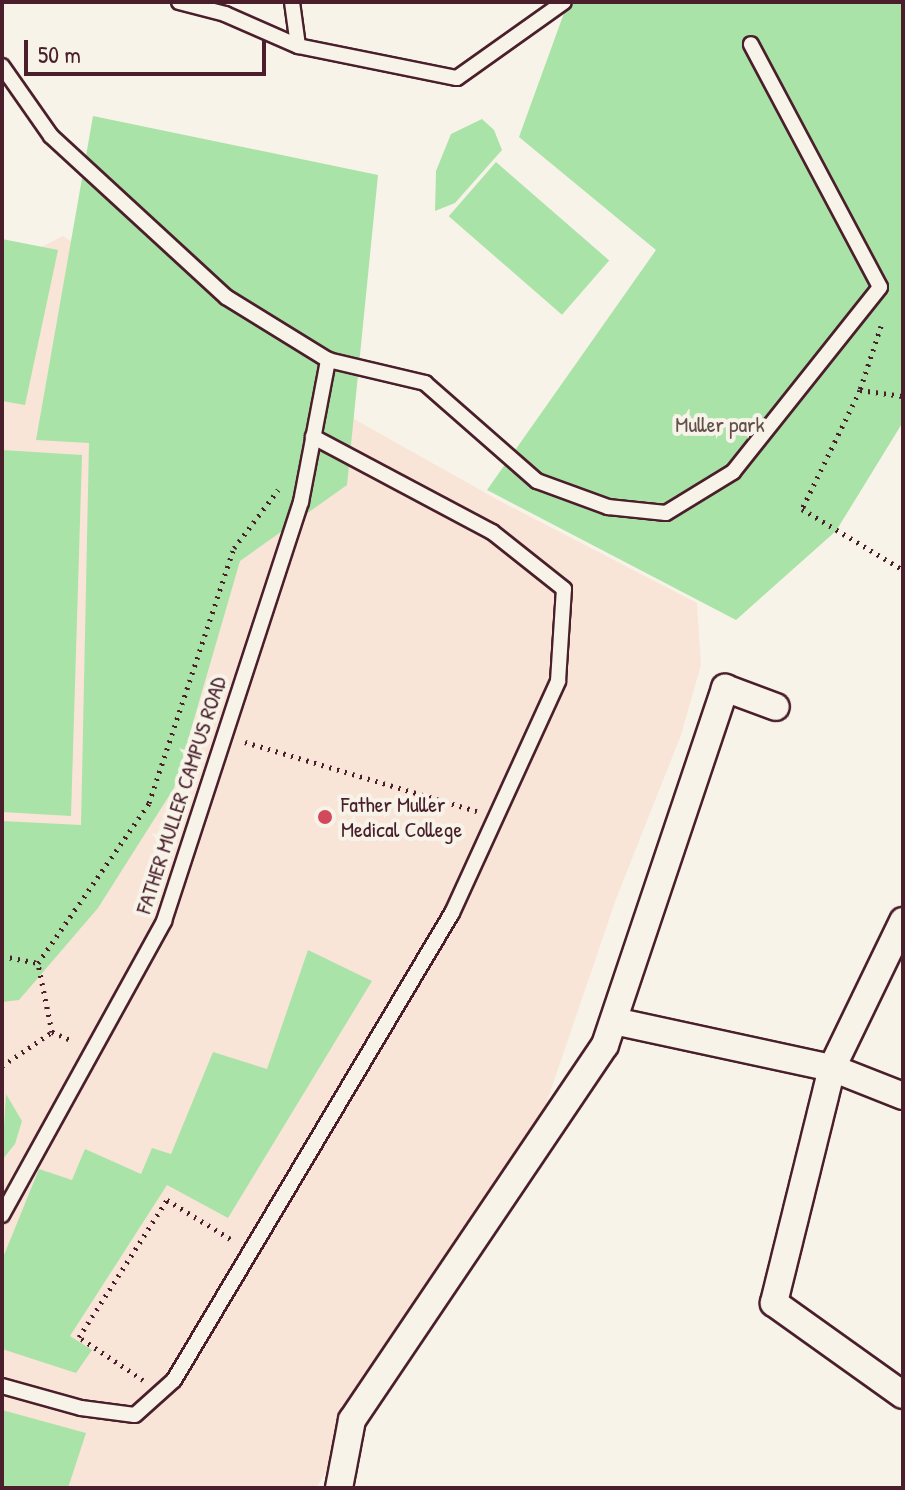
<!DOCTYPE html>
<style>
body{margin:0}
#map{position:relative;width:905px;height:1490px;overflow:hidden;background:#f7f3e8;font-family:"Patrick Hand",sans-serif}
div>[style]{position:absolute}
.built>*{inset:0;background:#f8e5d8}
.green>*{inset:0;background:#aae3a7;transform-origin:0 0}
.path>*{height:5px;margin-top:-2.5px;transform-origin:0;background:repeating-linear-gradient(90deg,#4a1f2b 0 2px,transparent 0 8px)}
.roads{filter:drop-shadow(2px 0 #4a1f2b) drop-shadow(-2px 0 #4a1f2b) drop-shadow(0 2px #4a1f2b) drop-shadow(0 -2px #4a1f2b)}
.service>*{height:14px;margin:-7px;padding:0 7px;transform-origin:7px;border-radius:7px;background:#f7f3e8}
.minor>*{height:26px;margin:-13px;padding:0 13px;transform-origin:13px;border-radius:13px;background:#f7f3e8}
.dots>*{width:22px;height:22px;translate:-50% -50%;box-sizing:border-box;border:4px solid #f7f3e8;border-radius:50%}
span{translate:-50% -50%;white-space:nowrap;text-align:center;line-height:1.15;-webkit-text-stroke:8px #f7f3e8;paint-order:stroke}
.park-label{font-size:22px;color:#62504a}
.street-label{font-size:22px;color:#4a1f2b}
.poi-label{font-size:22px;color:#4a1f2b}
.left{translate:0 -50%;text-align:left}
.frame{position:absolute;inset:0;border:4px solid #4a1f2b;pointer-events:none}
.scale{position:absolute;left:24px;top:40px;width:242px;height:36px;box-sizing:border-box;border:4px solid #4a1f2b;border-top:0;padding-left:10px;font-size:24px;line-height:28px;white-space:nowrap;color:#4a1f2b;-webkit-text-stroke:6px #f7f3e8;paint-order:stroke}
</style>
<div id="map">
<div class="built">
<div style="clip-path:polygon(63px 236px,320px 400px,500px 501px,697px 603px,701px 665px,681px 735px,616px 899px,543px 1113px,316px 1488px,2px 1488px,2px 267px)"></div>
</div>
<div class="green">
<div style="clip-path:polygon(568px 2px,903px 2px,903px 422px,836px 531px,736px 620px,487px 490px,656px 250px,519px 137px)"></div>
<div style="clip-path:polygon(93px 116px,378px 175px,347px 485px,240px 561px,174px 788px,98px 908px,19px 1000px,2px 1002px,2px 821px,81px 825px,89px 443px,36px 440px)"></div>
<div style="clip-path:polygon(482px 119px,494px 130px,502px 150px,455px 203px,435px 211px,436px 171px,451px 134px)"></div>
<div style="left:496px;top:162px;width:150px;height:72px;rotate:41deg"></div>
<div style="clip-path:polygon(2px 239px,58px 250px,25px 405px,2px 401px)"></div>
<div style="clip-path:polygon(2px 450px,82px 455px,71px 816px,2px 812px)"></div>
<div style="clip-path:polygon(308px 950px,372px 981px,228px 1218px,167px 1185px,70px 1336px,92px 1350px,76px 1373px,2px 1349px,2px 1260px,39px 1169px,72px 1180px,85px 1149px,141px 1174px,152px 1148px,171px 1154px,213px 1052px,267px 1069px)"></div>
<div style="clip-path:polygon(6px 1094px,22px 1121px,15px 1144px,2px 1160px)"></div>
<div style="clip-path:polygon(2px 1410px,86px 1433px,68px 1488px,2px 1488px)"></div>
</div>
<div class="path">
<div style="left:881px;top:326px;width:67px;rotate:108.2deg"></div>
<div style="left:860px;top:390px;width:43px;rotate:7.9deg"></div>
<div style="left:860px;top:390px;width:132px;rotate:116deg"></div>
<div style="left:802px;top:509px;width:118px;rotate:31.1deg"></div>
<div style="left:245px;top:742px;width:242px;rotate:16.6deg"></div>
<div style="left:2px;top:956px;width:37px;rotate:11deg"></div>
<div style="left:52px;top:1032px;width:70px;rotate:-101.5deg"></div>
<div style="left:38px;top:963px;width:195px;rotate:-55.2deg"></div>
<div style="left:149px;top:803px;width:269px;rotate:-71.6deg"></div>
<div style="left:234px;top:548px;width:73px;rotate:-52.8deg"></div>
<div style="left:2px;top:1066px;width:60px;rotate:-34.2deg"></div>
<div style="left:52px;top:1032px;width:23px;rotate:23deg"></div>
<div style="left:143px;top:1380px;width:77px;rotate:-146.1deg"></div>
<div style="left:79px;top:1337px;width:163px;rotate:-57.3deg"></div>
<div style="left:167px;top:1200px;width:79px;rotate:31.5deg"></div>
</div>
<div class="roads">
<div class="service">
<div style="left:179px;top:2px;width:48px;rotate:14.6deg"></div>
<div style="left:225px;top:14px;width:80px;rotate:23.7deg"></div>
<div style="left:298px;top:46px;width:162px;rotate:11.4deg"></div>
<div style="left:457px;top:78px;width:131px;rotate:-35.4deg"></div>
<div style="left:292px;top:2px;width:44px;rotate:82.2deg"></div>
<div style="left:2px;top:66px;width:85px;rotate:55deg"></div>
<div style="left:51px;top:136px;width:238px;rotate:42.6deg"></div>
<div style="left:226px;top:297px;width:120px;rotate:31.7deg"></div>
<div style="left:328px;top:360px;width:100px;rotate:13.3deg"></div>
<div style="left:425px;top:383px;width:149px;rotate:41.2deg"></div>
<div style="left:537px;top:481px;width:76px;rotate:20.1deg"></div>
<div style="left:608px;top:507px;width:58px;rotate:5.9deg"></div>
<div style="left:666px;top:513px;width:79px;rotate:-31.5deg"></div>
<div style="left:733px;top:472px;width:236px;rotate:-51.5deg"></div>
<div style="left:880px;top:287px;width:275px;rotate:-118deg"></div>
<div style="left:2px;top:1215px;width:336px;rotate:-61.1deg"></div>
<div style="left:164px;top:921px;width:441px;rotate:-71.9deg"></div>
<div style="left:301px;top:502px;width:145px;rotate:-79.2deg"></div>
<div style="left:2px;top:1386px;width:82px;rotate:15.6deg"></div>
<div style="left:81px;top:1408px;width:54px;rotate:7.4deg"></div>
<div style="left:135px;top:1415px;width:52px;rotate:-41.9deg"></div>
<div style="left:174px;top:1380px;width:543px;rotate:-59.24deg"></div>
<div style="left:452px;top:913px;width:255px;rotate:-65.4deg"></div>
<div style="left:558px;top:681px;width:92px;rotate:-86.3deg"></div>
<div style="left:564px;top:589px;width:92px;rotate:-141.6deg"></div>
<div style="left:492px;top:532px;width:203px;rotate:-152deg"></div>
</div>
<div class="minor">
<div style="left:903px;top:921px;width:163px;rotate:115.8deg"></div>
<div style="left:832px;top:1068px;width:242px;rotate:103.9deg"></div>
<div style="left:774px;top:1303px;width:158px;rotate:35.5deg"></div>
<div style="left:614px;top:1021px;width:223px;rotate:12.2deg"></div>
<div style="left:832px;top:1068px;width:76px;rotate:21.5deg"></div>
<div style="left:339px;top:1488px;width:69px;rotate:-79.2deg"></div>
<div style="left:352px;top:1420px;width:452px;rotate:-56deg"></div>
<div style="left:605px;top:1045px;width:377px;rotate:-71.4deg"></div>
<div style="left:725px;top:688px;width:54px;rotate:20.4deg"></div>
</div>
</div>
<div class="dots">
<div style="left:325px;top:817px;background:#d1495b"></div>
</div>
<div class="park-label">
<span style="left:720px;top:425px">Muller park</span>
</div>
<div class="street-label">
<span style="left:181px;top:795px;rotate:-72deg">FATHER MULLER CAMPUS ROAD</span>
</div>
<div class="poi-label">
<span class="left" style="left:341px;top:817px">Father Muller<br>Medical College</span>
</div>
<div class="frame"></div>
<div class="scale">50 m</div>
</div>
